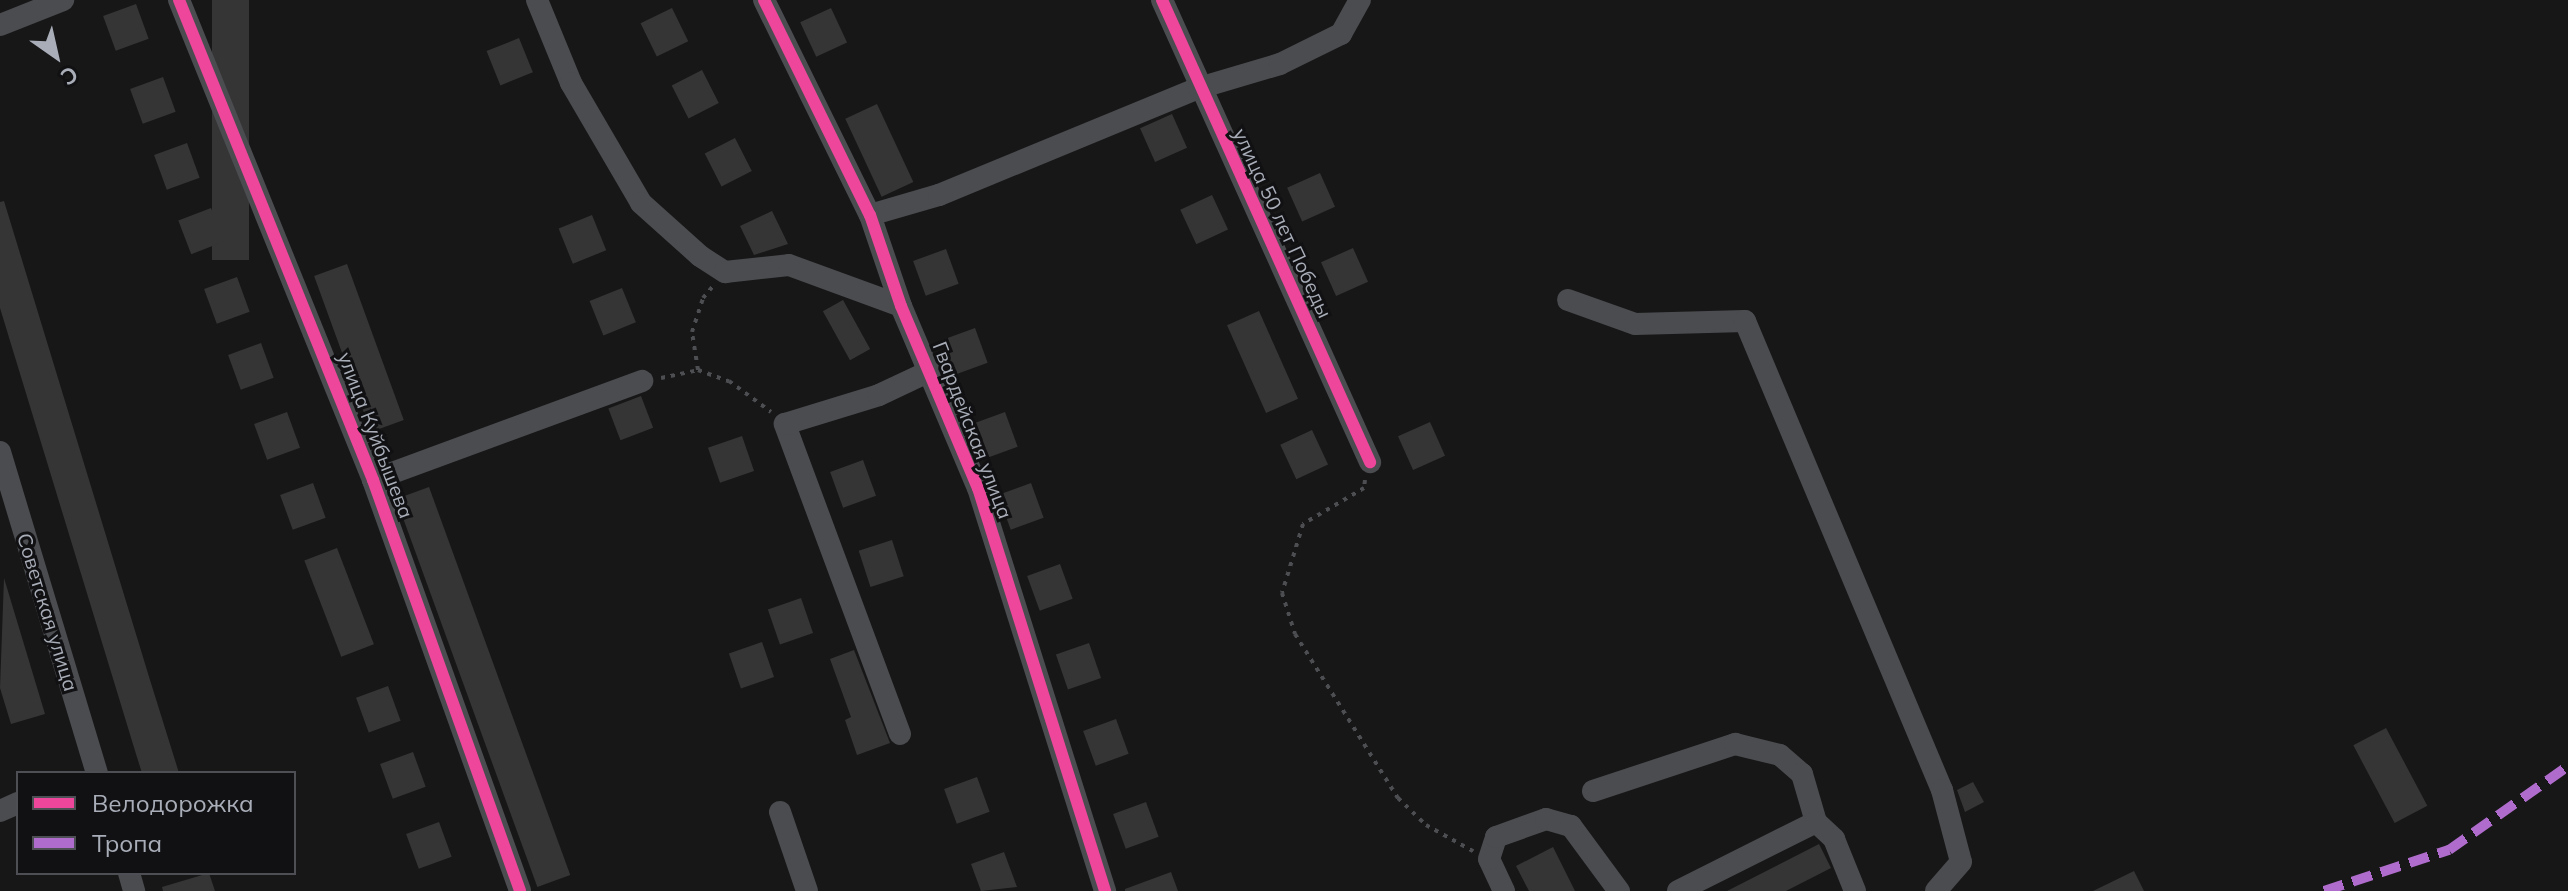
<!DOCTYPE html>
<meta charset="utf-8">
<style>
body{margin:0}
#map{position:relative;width:2568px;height:891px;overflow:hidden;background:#171717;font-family:Mulish,sans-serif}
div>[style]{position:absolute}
.building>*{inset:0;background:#353536;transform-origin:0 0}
.path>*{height:4px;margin-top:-2px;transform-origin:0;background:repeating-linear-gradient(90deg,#4d4e52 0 4px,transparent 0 10px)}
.minor>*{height:22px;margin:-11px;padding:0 11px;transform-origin:11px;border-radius:11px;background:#4b4c50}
.quiet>*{height:10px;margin-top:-5px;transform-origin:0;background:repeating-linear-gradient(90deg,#b06ccc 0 20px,transparent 0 30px)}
.cycleway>*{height:12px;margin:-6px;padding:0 6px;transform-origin:6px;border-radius:6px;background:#ed469a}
span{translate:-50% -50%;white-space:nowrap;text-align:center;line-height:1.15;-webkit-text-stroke:6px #111113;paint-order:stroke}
.street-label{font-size:20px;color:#a8adb8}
.legend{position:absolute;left:16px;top:771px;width:280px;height:104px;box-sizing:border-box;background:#111113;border:2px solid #4d4f55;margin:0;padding:10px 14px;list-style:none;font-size:24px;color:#a8adb8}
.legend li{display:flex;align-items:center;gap:16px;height:40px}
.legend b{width:40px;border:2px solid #4d4f55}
.north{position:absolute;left:16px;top:16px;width:80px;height:80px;-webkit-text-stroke:6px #111113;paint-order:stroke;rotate:146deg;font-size:22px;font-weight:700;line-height:32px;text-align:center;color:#a8adb8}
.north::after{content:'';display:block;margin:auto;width:28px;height:36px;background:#a8adb8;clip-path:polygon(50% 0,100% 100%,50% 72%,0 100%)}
</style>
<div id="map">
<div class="building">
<div style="left:212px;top:0;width:37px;height:260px"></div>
<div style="left:136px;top:4px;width:37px;height:35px;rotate:70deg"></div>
<div style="left:672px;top:8px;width:37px;height:35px;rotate:64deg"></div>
<div style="left:831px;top:8px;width:38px;height:34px;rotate:65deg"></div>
<div style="left:519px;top:38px;width:37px;height:35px;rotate:68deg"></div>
<div style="left:702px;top:70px;width:37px;height:34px;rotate:63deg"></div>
<div style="left:163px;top:77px;width:37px;height:35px;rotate:70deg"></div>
<div style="left:877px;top:104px;width:86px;height:35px;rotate:65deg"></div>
<div style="left:1172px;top:114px;width:37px;height:35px;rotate:66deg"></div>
<div style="left:735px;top:138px;width:37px;height:34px;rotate:63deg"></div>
<div style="left:187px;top:143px;width:37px;height:35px;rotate:70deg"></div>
<div style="left:1320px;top:173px;width:37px;height:36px;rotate:66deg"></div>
<div style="left:1212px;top:195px;width:38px;height:35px;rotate:65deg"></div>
<div style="clip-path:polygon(4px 201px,150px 680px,179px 773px,142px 773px,136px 754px,0 308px,0 202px)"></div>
<div style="left:211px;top:208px;width:36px;height:35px;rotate:69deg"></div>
<div style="clip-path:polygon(772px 211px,788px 244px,754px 255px,740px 226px)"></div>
<div style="left:592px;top:215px;width:38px;height:36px;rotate:68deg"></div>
<div style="left:1353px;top:248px;width:37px;height:35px;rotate:66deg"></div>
<div style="left:946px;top:249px;width:37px;height:35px;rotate:70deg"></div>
<div style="left:347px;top:264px;width:166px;height:35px;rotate:70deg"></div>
<div style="left:237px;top:277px;width:37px;height:35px;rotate:70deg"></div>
<div style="left:622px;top:288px;width:37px;height:35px;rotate:68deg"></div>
<div style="left:843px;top:300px;width:56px;height:23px;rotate:61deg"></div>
<div style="left:1259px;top:311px;width:96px;height:35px;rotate:66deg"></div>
<div style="left:975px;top:328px;width:37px;height:35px;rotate:70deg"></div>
<div style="left:261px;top:343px;width:37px;height:35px;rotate:70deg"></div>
<div style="left:641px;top:396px;width:34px;height:35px;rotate:69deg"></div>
<div style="left:287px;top:412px;width:38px;height:35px;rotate:70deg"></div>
<div style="left:1005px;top:412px;width:37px;height:35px;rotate:70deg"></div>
<div style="left:1430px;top:422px;width:37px;height:35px;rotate:66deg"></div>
<div style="left:1312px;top:430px;width:38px;height:35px;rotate:65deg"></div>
<div style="left:742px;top:436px;width:37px;height:36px;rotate:71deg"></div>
<div style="left:863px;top:460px;width:38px;height:35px;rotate:70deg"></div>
<div style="left:313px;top:483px;width:37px;height:35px;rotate:70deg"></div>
<div style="left:1031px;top:483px;width:37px;height:35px;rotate:70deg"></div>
<div style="left:429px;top:487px;width:413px;height:35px;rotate:70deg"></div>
<div style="left:892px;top:540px;width:38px;height:35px;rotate:72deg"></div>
<div style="left:337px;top:548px;width:103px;height:35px;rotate:69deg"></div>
<div style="left:1060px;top:564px;width:37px;height:35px;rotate:70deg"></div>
<div style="clip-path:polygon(4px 578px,45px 714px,11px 724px,0 688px)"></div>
<div style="left:801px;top:598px;width:37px;height:35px;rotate:71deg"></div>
<div style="left:762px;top:642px;width:37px;height:35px;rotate:71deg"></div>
<div style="left:1089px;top:643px;width:37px;height:35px;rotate:71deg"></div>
<div style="clip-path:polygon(854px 650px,890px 743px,857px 755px,845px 720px,851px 717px,830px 659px)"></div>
<div style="left:388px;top:686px;width:37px;height:34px;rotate:70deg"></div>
<div style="left:1116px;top:719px;width:37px;height:35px;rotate:70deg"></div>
<div style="left:2386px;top:728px;width:88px;height:37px;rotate:62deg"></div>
<div style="left:413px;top:752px;width:37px;height:35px;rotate:70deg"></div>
<div style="left:977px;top:777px;width:37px;height:35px;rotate:70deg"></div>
<div style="clip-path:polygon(1973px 782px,1984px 802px,1965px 812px,1957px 790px)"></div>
<div style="left:1146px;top:802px;width:37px;height:35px;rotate:70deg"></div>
<div style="left:439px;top:822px;width:37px;height:35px;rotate:70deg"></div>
<div style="clip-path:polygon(1819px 844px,1831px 868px,1786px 891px,1727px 891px)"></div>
<div style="clip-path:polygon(1553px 847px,1575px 891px,1529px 891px,1516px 866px)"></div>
<div style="clip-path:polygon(1004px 852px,1017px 887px,981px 891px,971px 864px)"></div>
<div style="clip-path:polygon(2134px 871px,2144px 891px,2093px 891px)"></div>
<div style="clip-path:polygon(1171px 872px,1178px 891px,1125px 891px,1125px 889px)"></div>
<div style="clip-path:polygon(209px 873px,215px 891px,163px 891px,162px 887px)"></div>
</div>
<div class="path">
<div style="left:698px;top:370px;width:38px;rotate:-99deg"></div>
<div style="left:692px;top:332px;width:36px;rotate:-72deg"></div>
<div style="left:703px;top:298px;width:16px;rotate:-50deg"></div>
<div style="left:661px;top:378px;width:38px;rotate:-12deg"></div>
<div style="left:698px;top:370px;width:33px;rotate:20deg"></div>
<div style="left:729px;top:381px;width:52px;rotate:36.4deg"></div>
<div style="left:1365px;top:480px;width:8px;rotate:97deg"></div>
<div style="left:1364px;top:488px;width:71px;rotate:149.5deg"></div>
<div style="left:1303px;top:524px;width:72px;rotate:106.9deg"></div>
<div style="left:1282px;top:593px;width:43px;rotate:72.4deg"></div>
<div style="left:1295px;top:634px;width:194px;rotate:57.9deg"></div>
<div style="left:1398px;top:798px;width:39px;rotate:44deg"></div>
<div style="left:1426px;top:825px;width:54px;rotate:29deg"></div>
</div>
<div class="minor">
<div style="left:179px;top:0;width:518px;rotate:67.99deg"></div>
<div style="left:373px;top:480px;width:436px;rotate:70.3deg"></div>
<div style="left:537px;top:0;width:90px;rotate:67.7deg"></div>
<div style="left:571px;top:83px;width:139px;rotate:59.7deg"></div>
<div style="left:641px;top:203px;width:79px;rotate:41.9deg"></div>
<div style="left:700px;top:256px;width:30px;rotate:33deg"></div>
<div style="left:725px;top:272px;width:64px;rotate:-6.2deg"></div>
<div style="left:789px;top:265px;width:119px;rotate:20.1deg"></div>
<div style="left:764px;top:0;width:240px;rotate:63.8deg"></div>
<div style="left:870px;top:215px;width:96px;rotate:71.2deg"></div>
<div style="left:901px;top:306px;width:198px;rotate:67.1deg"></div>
<div style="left:978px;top:488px;width:423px;rotate:72.5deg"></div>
<div style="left:1162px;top:0;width:507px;rotate:65.76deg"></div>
<div style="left:0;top:25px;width:68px;rotate:-21.6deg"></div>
<div style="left:870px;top:215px;width:72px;rotate:-16.2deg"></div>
<div style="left:939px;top:195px;width:281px;rotate:-22.4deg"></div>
<div style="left:1199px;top:88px;width:84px;rotate:-16.5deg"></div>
<div style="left:1280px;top:64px;width:68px;rotate:-26.2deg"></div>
<div style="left:1341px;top:34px;width:39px;rotate:-61deg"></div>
<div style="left:1568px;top:300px;width:71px;rotate:19.7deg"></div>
<div style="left:1635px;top:324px;width:110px;rotate:-1.6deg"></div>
<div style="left:1745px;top:321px;width:509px;rotate:67.22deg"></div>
<div style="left:1942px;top:790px;width:74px;rotate:75.2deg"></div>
<div style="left:1961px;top:862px;width:38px;rotate:131deg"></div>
<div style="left:0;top:452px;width:335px;rotate:73.2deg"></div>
<div style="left:373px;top:480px;width:287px;rotate:-20.2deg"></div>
<div style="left:900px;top:734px;width:331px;rotate:-110.4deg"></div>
<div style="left:785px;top:424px;width:98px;rotate:-17.1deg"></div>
<div style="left:879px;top:395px;width:56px;rotate:-25.2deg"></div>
<div style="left:1593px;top:791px;width:150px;rotate:-18.3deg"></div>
<div style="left:1735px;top:744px;width:46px;rotate:13.7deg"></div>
<div style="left:1780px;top:755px;width:29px;rotate:41deg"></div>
<div style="left:1802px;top:774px;width:50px;rotate:73.7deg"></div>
<div style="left:0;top:811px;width:20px;rotate:-24deg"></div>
<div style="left:780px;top:812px;width:83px;rotate:71.1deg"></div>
<div style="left:129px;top:873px;width:19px;rotate:74deg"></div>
<div style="left:1504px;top:891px;width:35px;rotate:-115deg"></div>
<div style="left:1489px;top:859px;width:23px;rotate:-72deg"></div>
<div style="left:1496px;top:837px;width:53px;rotate:-19.8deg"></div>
<div style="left:1546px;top:819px;width:26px;rotate:16deg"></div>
<div style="left:1571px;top:826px;width:81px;rotate:53.6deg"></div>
<div style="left:1678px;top:891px;width:154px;rotate:-26.6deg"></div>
<div style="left:1816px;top:822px;width:25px;rotate:43deg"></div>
<div style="left:1834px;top:839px;width:56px;rotate:68deg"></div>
</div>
<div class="quiet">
<div style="left:2324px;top:891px;width:132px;rotate:-18.2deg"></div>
<div style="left:2449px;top:850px;width:146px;rotate:-35.2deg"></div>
</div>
<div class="cycleway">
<div style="left:179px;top:0;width:518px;rotate:67.99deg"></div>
<div style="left:373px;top:480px;width:436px;rotate:70.3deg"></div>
<div style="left:764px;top:0;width:240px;rotate:63.8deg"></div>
<div style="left:870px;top:215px;width:96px;rotate:71.2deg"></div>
<div style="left:901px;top:306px;width:198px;rotate:67.1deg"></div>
<div style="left:978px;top:488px;width:423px;rotate:72.5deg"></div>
<div style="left:1162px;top:0;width:507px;rotate:65.76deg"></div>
</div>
<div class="street-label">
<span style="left:1283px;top:223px;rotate:65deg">улица 50 лет Победы</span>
<span style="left:973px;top:430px;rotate:69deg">Гвардейская улица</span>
<span style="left:376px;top:435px;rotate:69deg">улица Куйбышева</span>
<span style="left:48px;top:612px;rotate:73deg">Советская улица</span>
</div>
<ul class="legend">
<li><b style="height:10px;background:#ed469a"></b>Велодорожка</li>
<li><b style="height:10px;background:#b06ccc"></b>Тропа</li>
</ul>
<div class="north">С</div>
</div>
